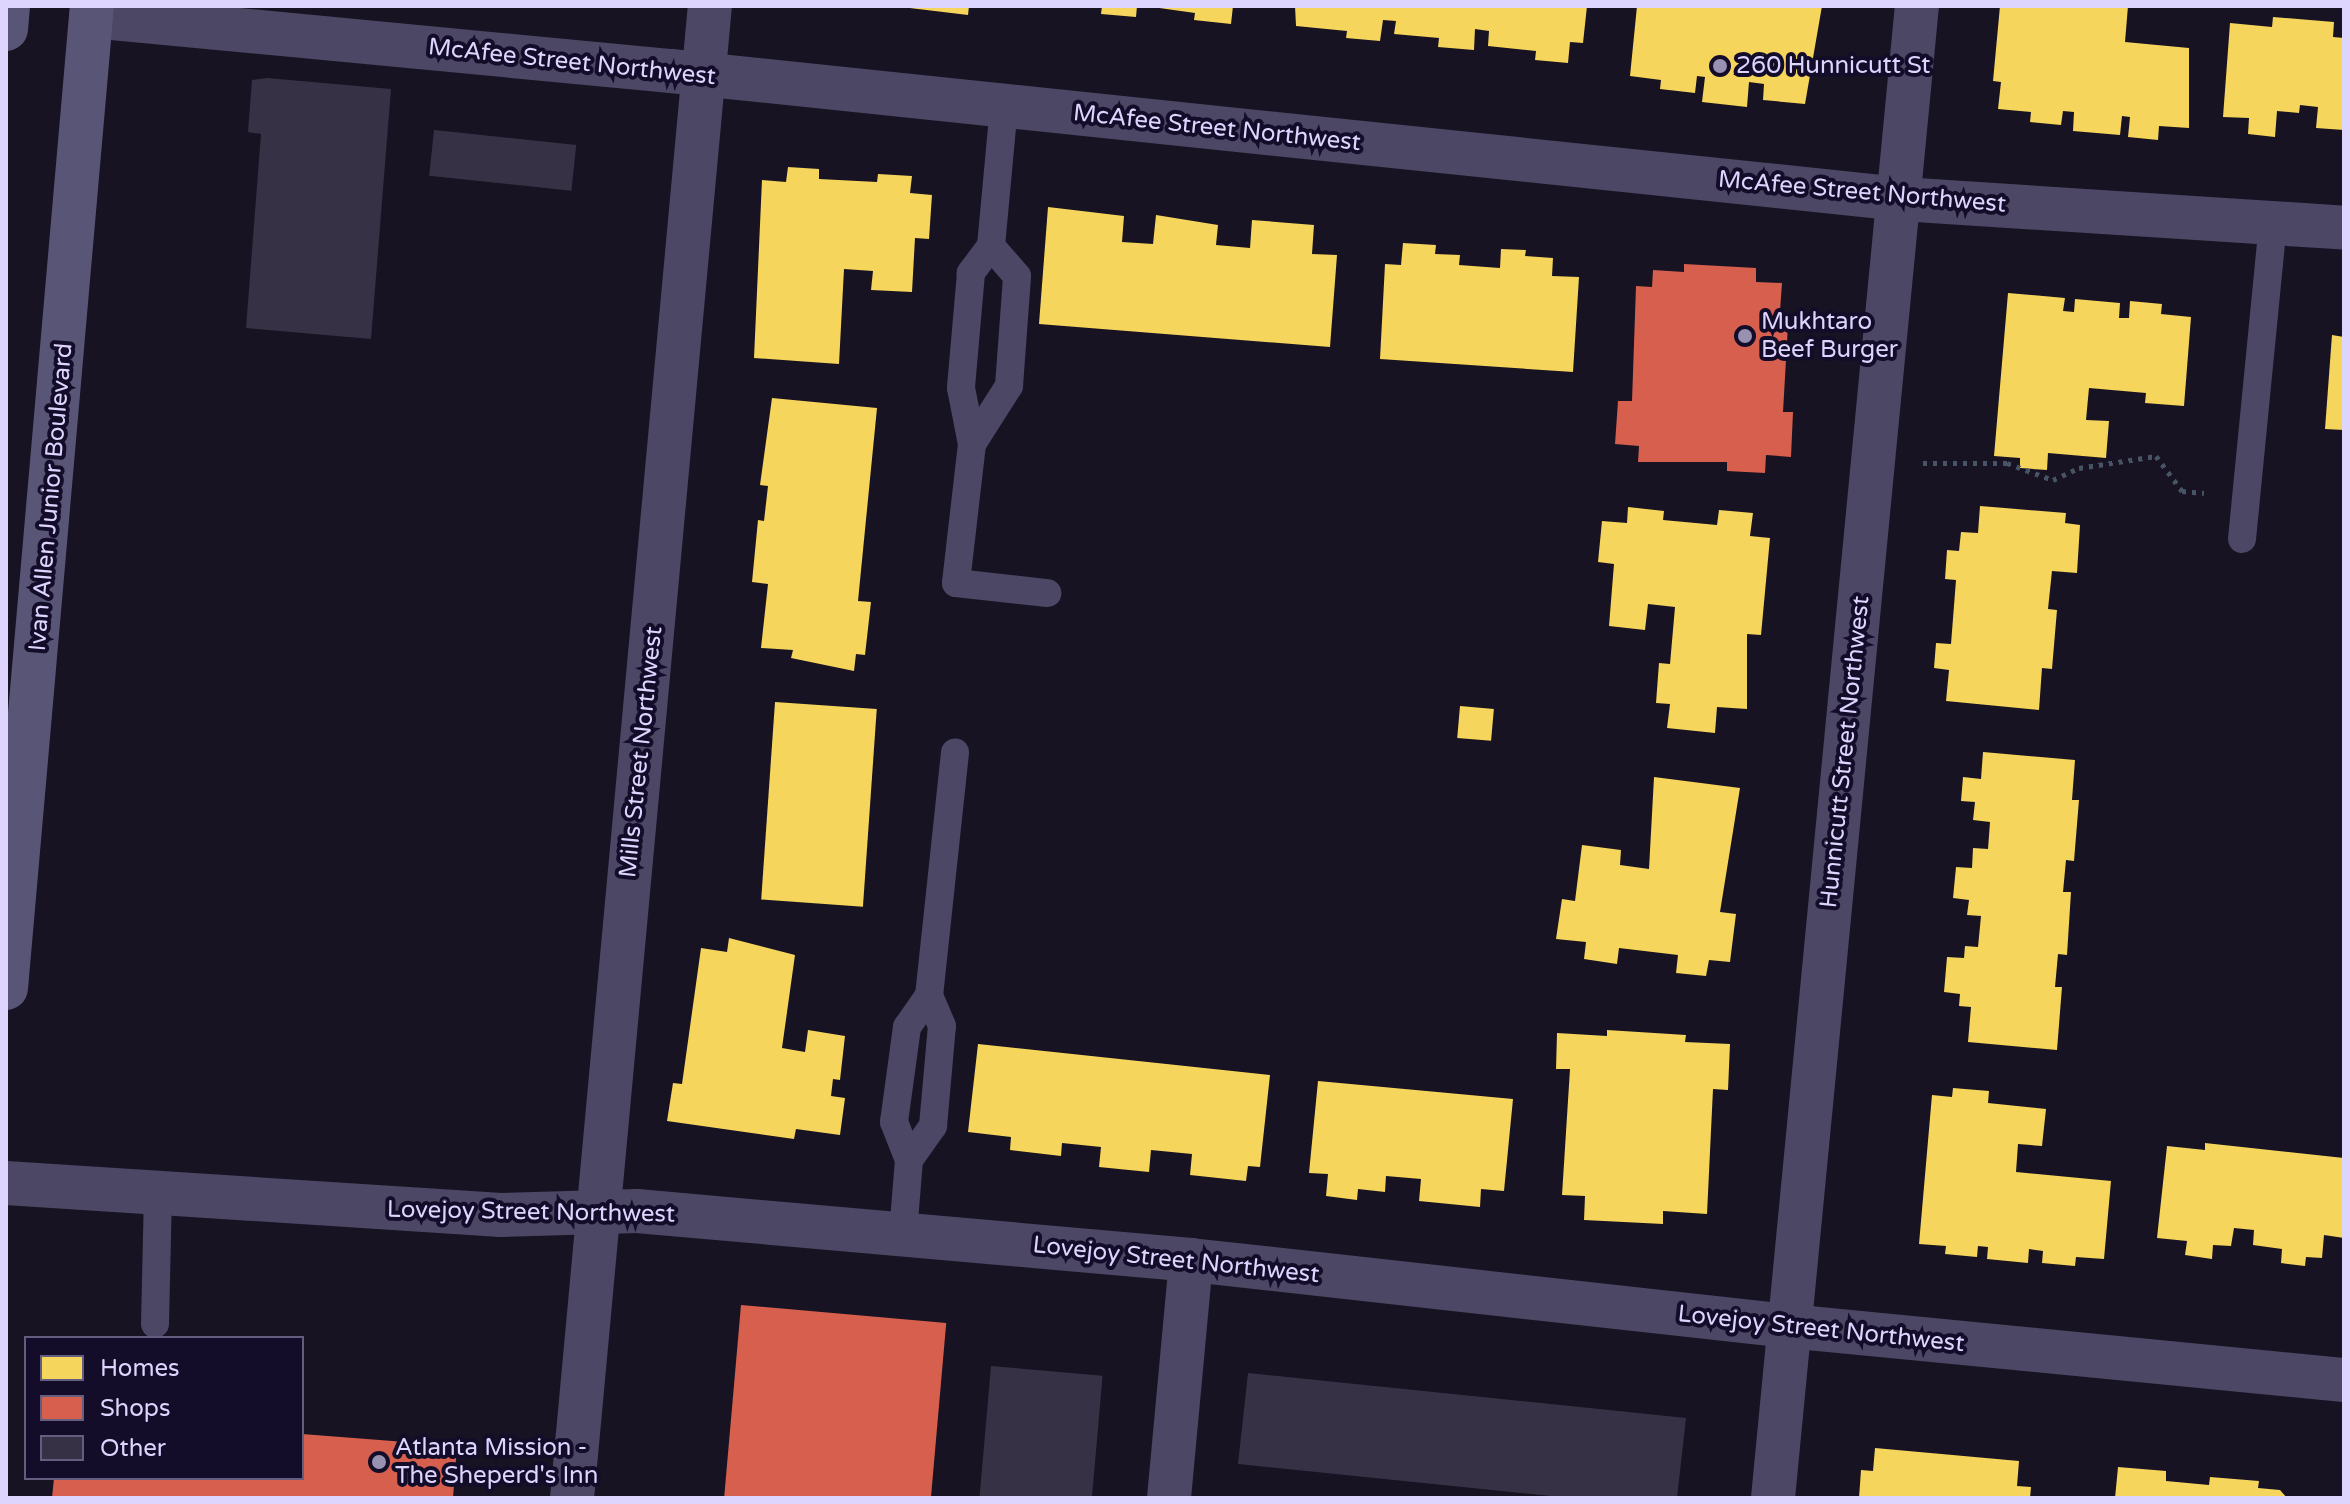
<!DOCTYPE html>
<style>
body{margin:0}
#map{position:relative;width:2350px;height:1504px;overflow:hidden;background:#181323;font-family:"Varela Round",sans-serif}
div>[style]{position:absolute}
.homes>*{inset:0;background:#f6d55c;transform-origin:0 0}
.shops>*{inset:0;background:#d6604d;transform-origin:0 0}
.building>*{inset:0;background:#373145;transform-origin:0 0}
.path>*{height:5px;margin-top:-2.5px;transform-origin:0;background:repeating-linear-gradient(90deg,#465465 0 4px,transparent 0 10px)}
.lane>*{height:28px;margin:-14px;padding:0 14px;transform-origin:14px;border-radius:14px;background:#4b4764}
.street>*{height:44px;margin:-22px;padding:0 22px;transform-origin:22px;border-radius:22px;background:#4b4764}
.secondary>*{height:44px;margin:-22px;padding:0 22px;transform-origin:22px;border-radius:22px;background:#595576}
.dots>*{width:22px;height:22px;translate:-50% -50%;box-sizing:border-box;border:4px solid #140d29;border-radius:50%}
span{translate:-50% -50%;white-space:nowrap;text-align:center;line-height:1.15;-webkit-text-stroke:8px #140d29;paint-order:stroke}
.street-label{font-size:24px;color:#ded5ff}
.poi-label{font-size:24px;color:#ded5ff}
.left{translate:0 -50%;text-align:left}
.frame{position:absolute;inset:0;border:8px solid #ded5ff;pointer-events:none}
.legend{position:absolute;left:24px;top:1336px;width:280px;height:144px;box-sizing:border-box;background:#140d29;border:2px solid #655d7f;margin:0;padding:10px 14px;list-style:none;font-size:24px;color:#ded5ff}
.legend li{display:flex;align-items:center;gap:16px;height:40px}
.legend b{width:40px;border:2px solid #655d7f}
</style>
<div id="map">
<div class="homes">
<div style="clip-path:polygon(893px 6px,969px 6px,968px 15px)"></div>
<div style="clip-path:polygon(1102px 6px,1137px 6px,1136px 17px,1101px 14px)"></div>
<div style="clip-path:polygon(1145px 6px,1233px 6px,1231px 24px,1194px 20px,1195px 13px)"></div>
<div style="clip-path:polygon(1295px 6px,1587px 6px,1583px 43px,1570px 42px,1568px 63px,1535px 60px,1536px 51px,1488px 46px,1489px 31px,1475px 29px,1474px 50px,1438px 47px,1439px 38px,1394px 34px,1396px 21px,1383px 20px,1380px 41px,1346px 38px,1347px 31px,1296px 26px)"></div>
<div style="clip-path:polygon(1637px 6px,1822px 6px,1805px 104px,1763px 100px,1764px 84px,1749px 82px,1747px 107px,1702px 102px,1705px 77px,1697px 76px,1695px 93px,1660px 89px,1661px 80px,1630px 76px)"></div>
<div style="clip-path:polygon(2000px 6px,2128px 6px,2125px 42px,2189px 48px,2189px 128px,2159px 126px,2158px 140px,2128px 137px,2130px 117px,2122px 116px,2120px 135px,2073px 131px,2074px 112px,2063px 111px,2061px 125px,2030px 122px,2031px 112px,1998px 109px,2001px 82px,1993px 81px)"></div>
<div style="clip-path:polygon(2273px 17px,2334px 22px,2333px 37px,2344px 38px,2344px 130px,2316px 128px,2318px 107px,2300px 105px,2299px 113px,2277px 111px,2275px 137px,2248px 134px,2249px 118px,2223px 117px,2230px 23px,2272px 27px)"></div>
<div style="clip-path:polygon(788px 167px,819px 169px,819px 179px,877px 182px,878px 174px,912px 176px,910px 193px,932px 195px,929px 239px,915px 238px,912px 292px,871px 290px,873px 271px,844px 269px,839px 364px,754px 358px,762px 180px,786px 182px)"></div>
<div style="clip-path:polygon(1048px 207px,1124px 216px,1122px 242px,1153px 244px,1156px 215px,1218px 225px,1216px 245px,1250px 248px,1252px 220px,1314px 225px,1312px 254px,1337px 255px,1330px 347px,1039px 324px)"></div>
<div style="clip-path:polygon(1403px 243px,1436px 245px,1435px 254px,1460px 255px,1459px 265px,1500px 268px,1501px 249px,1526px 250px,1525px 256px,1553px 258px,1552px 276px,1579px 277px,1573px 372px,1380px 359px,1385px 264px,1401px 265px)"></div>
<div style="clip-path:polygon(2008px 293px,2065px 298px,2063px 311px,2074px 312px,2075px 299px,2120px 303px,2119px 318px,2129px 318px,2130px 301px,2162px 304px,2161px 314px,2191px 317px,2184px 406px,2145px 403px,2146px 393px,2089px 388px,2086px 420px,2109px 421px,2106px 458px,2048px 453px,2047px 470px,2020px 468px,2020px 458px,1994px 456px)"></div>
<div style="clip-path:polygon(2332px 335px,2344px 337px,2344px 430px,2325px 429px)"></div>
<div style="clip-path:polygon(772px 398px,877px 408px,858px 601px,871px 602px,865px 655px,856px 654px,854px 671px,791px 658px,793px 650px,761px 648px,768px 584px,752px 582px,758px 520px,764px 521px,768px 486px,760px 485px)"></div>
<div style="clip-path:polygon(1980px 506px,2066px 513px,2065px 523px,2080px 525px,2077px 573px,2052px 571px,2048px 609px,2057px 610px,2052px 669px,2042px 668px,2039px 710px,1946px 701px,1949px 670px,1934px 668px,1936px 643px,1951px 644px,1956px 580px,1945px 579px,1947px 550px,1959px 551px,1961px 532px,1978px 533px)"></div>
<div style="clip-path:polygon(1628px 507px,1664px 511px,1663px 520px,1717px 525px,1719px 510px,1753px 513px,1750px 536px,1770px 538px,1761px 635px,1747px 634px,1747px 709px,1717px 707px,1715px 733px,1667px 728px,1670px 704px,1656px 703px,1659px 663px,1670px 664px,1675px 607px,1648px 604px,1645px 630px,1609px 626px,1614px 564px,1598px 562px,1602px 521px,1627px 523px)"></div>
<div style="left:775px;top:702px;width:102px;height:198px;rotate:4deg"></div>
<div style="left:1460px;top:706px;width:34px;height:32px;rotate:5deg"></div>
<div style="clip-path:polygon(1983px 752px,2075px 760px,2072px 800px,2079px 800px,2074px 861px,2066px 860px,2063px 892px,2071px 892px,2067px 955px,2058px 954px,2055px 987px,2062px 987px,2057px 1050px,1968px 1042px,1971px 1007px,1959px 1006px,1960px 994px,1944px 992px,1947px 957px,1964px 958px,1965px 946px,1978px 947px,1981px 916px,1967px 915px,1969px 900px,1953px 898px,1956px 867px,1972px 868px,1973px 848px,1988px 849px,1990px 822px,1973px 820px,1975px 802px,1961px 801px,1963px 777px,1981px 779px)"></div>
<div style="clip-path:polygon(1654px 777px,1740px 788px,1720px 912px,1736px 914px,1730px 962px,1709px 960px,1706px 976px,1676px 973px,1678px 955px,1619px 948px,1617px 964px,1584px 959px,1586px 942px,1556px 939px,1562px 899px,1575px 901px,1582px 845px,1621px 850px,1620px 865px,1649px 869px)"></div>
<div style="clip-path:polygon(729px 938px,795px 955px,782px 1048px,805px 1052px,808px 1030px,845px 1036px,840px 1080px,833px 1079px,831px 1096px,845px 1098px,840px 1135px,796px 1129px,794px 1139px,667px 1121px,673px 1083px,682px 1084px,701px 948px,727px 952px)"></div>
<div style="clip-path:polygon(1607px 1030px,1686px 1035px,1685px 1042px,1730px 1044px,1728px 1090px,1713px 1089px,1707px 1214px,1663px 1211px,1663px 1224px,1584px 1220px,1585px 1196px,1562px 1195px,1570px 1069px,1556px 1069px,1557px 1033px,1607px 1036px)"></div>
<div style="clip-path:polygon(978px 1044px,1270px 1075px,1260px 1167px,1248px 1166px,1246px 1181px,1190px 1175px,1192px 1154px,1151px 1150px,1149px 1172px,1099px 1167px,1101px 1147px,1062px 1143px,1061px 1156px,1010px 1150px,1011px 1137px,968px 1132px)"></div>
<div style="clip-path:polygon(1318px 1081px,1513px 1099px,1504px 1191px,1481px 1189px,1480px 1207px,1419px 1201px,1421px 1179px,1386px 1176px,1385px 1192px,1358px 1189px,1357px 1200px,1326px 1196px,1328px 1174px,1309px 1173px)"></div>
<div style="clip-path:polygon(1953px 1088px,1989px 1091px,1988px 1103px,2046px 1109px,2042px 1146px,2018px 1144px,2016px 1172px,2111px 1181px,2104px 1259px,2076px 1257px,2075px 1266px,2042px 1263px,2043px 1251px,2029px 1249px,2028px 1263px,1987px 1259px,1988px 1247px,1978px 1246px,1977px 1257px,1945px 1254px,1946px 1246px,1919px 1244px,1932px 1095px,1952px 1097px)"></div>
<div style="clip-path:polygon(2205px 1143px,2344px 1158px,2344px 1238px,2324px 1235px,2322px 1258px,2306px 1257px,2305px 1266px,2281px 1263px,2282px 1249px,2253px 1245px,2254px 1230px,2234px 1228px,2231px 1246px,2213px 1245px,2212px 1259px,2185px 1255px,2187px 1241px,2157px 1238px,2167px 1146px,2205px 1150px)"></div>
<div style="clip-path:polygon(1875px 1448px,2019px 1461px,2017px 1486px,2031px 1487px,2030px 1498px,1859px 1498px,1861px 1470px,1873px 1471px)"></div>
<div style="clip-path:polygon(2118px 1467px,2166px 1471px,2166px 1481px,2209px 1485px,2210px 1477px,2259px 1481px,2258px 1488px,2280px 1490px,2287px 1498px,2115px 1498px)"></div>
</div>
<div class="shops">
<div style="clip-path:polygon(1684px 264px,1756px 268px,1756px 282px,1782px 283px,1779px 325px,1788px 325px,1783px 412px,1793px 412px,1791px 457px,1766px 455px,1765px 473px,1727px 471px,1727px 462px,1638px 462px,1639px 446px,1615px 444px,1618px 401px,1632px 401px,1636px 286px,1652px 287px,1653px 270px,1684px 272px)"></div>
<div style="left:741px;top:1305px;width:206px;height:194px;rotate:5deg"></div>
<div style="clip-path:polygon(302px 1434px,457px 1446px,453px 1498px,52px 1498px,54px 1478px,302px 1478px)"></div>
</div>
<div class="building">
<div style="clip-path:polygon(267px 78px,391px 89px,371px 339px,246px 328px,261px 134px,248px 132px,252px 80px)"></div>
<div style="left:434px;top:130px;width:143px;height:46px;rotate:6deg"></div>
<div style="left:991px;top:1366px;width:112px;height:133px;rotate:5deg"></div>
<div style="clip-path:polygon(1248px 1373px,1686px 1418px,1677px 1498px,1571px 1498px,1238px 1464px)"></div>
</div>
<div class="path">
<div style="left:1923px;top:463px;width:84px"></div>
<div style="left:2007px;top:463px;width:49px;rotate:20.3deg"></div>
<div style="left:2053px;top:480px;width:29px;rotate:-25deg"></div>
<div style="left:2079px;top:468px;width:78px;rotate:-8.9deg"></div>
<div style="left:2156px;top:456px;width:44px;rotate:53.4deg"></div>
<div style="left:2182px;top:491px;width:22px;rotate:5deg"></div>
</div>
<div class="lane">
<div style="left:1004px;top:106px;width:141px;rotate:95.3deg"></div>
<div style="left:991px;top:246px;width:34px;rotate:127deg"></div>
<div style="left:971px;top:273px;width:115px;rotate:95deg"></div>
<div style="left:961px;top:388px;width:57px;rotate:78.9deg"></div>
<div style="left:972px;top:444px;width:140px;rotate:96.6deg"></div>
<div style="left:956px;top:583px;width:92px;rotate:6.3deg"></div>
<div style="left:972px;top:444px;width:69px;rotate:-57.5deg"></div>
<div style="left:1009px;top:386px;width:110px;rotate:-85.8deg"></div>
<div style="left:1017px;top:276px;width:40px;rotate:-131deg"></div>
<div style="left:2242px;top:539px;width:321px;rotate:-84.4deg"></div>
<div style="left:909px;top:1160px;width:42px;rotate:-54.8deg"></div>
<div style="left:933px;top:1126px;width:100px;rotate:-84.9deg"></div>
<div style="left:942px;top:1026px;width:33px;rotate:-113deg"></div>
<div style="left:903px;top:1234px;width:74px;rotate:-85.4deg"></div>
<div style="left:909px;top:1160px;width:41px;rotate:-111.5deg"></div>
<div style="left:894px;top:1122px;width:96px;rotate:-82.2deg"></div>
<div style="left:907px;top:1027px;width:38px;rotate:-55deg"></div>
<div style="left:929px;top:996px;width:245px;rotate:-83.9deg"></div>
<div style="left:155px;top:1324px;width:130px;rotate:-88.7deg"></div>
</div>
<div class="street">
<div style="left:91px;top:16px;width:583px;rotate:5.42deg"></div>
<div style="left:671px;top:71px;width:1237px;rotate:5.94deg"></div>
<div style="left:1901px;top:199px;width:444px;rotate:3.7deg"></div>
<div style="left:6px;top:1183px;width:496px;rotate:3.7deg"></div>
<div style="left:501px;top:1215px;width:136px;rotate:-1.7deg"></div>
<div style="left:637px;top:1211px;width:556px;rotate:5.05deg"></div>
<div style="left:1191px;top:1260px;width:601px;rotate:6.31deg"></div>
<div style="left:1788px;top:1326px;width:559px;rotate:5.55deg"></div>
<div style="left:572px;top:1498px;width:1498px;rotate:-84.72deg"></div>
<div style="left:1169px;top:1498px;width:239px;rotate:-84.7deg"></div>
<div style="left:1773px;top:1498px;width:1499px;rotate:-84.49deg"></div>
</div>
<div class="secondary">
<div style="left:6px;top:29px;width:23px;rotate:-85deg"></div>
<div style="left:6px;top:988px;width:986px;rotate:-85deg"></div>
</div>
<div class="dots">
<div style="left:1720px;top:66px;background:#9991b2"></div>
<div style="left:1745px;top:336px;background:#9991b2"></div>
<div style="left:379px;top:1462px;background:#9991b2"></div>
</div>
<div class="street-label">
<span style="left:572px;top:62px;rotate:6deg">McAfee Street Northwest</span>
<span style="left:1217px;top:128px;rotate:6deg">McAfee Street Northwest</span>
<span style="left:1862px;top:192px;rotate:5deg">McAfee Street Northwest</span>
<span style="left:51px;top:497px;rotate:-85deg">Ivan Allen Junior Boulevard</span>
<span style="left:641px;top:752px;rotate:-84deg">Mills Street Northwest</span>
<span style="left:1845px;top:752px;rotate:-84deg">Hunnicutt Street Northwest</span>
<span style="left:531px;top:1212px;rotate:1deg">Lovejoy Street Northwest</span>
<span style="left:1176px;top:1260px;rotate:6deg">Lovejoy Street Northwest</span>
<span style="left:1821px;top:1329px;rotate:6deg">Lovejoy Street Northwest</span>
</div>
<div class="poi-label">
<span class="left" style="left:1736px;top:66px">260 Hunnicutt St</span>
<span class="left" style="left:1761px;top:336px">Mukhtaro<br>Beef Burger</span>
<span class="left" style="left:395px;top:1462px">Atlanta Mission -<br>The Sheperd's Inn</span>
</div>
<div class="frame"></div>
<ul class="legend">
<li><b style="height:22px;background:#f6d55c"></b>Homes</li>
<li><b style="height:22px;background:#d6604d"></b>Shops</li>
<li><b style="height:22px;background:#373145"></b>Other</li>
</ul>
</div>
